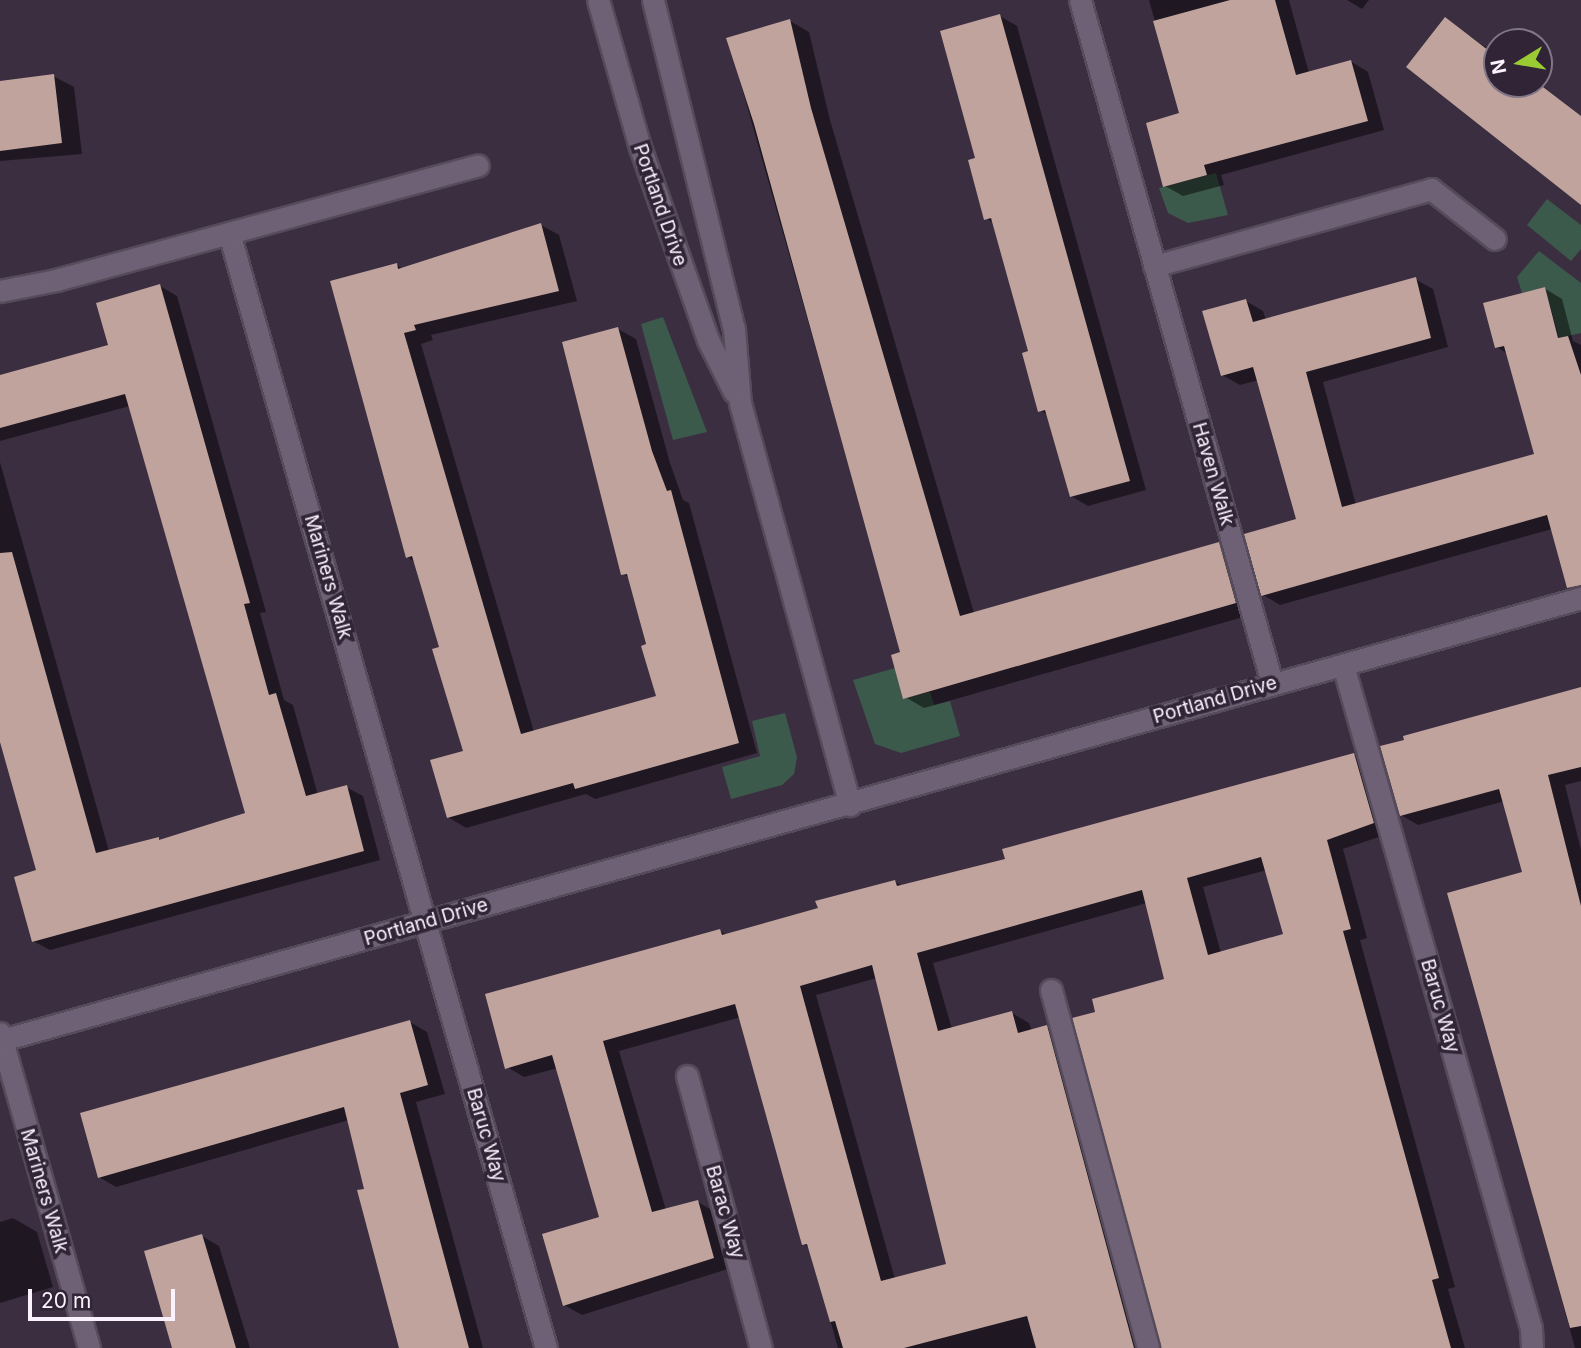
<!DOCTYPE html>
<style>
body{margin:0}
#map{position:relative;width:1581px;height:1348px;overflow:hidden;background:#3b2e40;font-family:Inter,sans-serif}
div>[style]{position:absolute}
.green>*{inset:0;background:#3c5a4b}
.shadow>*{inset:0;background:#0007}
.building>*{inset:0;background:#c0a39c}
.roads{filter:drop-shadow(2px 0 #564b5a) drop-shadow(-2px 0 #564b5a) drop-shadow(0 2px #564b5a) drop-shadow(0 -2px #564b5a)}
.street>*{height:21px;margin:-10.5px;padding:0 10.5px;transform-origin:10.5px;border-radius:10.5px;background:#6f6175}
span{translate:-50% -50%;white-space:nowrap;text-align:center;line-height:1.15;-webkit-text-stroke:7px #302436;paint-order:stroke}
.street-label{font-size:19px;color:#faf2fd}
.north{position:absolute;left:1483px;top:28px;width:70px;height:70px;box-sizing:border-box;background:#302436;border:2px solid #817686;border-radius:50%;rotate:259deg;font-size:19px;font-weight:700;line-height:28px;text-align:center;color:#faf2fd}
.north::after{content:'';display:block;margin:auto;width:24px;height:32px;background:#9bcb33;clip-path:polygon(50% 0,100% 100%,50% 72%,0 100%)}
.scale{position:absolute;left:28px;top:1289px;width:147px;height:32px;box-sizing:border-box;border:4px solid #faf2fd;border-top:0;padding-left:9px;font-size:21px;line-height:24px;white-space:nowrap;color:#faf2fd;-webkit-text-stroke:5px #302436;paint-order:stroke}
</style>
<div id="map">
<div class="green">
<div style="clip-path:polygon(1216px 173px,1228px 215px,1188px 223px,1168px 213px,1159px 188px)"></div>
<div style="clip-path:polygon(1547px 199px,1581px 225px,1581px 249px,1571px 261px,1527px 225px)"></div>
<div style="clip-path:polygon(1539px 251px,1581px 283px,1581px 333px,1559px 338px,1545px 287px,1522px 293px,1517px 277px)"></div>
<div style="clip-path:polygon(663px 317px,707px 432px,673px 440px,641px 324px)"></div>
<div style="clip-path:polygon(895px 668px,903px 698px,930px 692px,934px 705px,950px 701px,960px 736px,901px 753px,875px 744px,853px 680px)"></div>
<div style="clip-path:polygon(785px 713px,797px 757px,794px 774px,782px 785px,731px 799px,722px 767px,760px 756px,752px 721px)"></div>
</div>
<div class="shadow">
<div style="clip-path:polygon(1149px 0,1289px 0,1309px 73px,1350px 61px,1368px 72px,1384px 130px,1221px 175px,1224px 185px,1183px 196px,1165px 186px,1181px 115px)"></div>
<div style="clip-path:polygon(1347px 0,1369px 0,1362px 9px)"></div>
<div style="clip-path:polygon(1000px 16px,1017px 26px,1146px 490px,1088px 506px,1071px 496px,1049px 416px,1040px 410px,1031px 352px,995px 224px,986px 218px,977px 159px)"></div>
<div style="clip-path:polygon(1445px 19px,1497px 55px,1497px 84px,1535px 84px,1581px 119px,1581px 201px)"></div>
<div style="clip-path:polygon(790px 21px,809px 32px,830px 120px,974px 613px,1218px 543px,1238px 555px,1254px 614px,924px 708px,905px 697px,902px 653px,728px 39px)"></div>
<div style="clip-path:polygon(53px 76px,74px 87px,82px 154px,0 161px,0 82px)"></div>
<div style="clip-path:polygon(541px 225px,559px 235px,577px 301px,431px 335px,433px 340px,421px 344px,534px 732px,658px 698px,630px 578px,623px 574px,618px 329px,636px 339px,670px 463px,683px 500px,689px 503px,757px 753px,595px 799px,586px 794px,466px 828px,448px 817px,465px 752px,441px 648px,415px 562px,407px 557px,396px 265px,404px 269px)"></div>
<div style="clip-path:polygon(1415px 279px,1433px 289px,1448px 347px,1323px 382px,1356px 505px,1536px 455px,1508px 354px,1497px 347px,1544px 288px,1562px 299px,1573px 341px,1581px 345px,1581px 536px,1552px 529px,1280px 605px,1263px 595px,1298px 520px,1259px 380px,1240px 385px,1222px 375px,1246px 301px,1263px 311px,1266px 320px)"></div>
<div style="clip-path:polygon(160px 286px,177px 296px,266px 612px,260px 613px,284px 700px,293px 705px,318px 795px,346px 787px,363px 796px,380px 860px,50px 950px,33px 941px,38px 872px,0 712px,0 462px,109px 851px,163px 841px,248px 814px,130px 406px,0 441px,0 376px,111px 346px)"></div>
<div style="clip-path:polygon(1581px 689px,1581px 781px,1565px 785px,1581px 850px,1581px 1348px,1575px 1348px,1449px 894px,1525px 873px,1505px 801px,1418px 825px,1401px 815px)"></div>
<div style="clip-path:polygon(evenodd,1354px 755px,1371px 765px,1391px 833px,1343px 849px,1367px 938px,1360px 940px,1455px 1287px,1448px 1289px,1465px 1348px,1174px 1348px,1097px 1013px,1166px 981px,1147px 903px,933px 963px,952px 1029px,1012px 1013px,1029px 1023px,1032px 1031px,1047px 1027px,1064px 1037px,1148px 1348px,838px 1348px,810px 1248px,803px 1244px,741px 1017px,619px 1051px,666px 1210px,698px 1202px,715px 1212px,731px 1268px,582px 1315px,564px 1305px,601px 1218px,558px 1068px,524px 1077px,507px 1067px,720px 931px,727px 935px,820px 910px,895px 882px,903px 886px,1007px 860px,1354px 755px,1267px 870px,1285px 936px,1221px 953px,1203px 887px,1267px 870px,1354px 755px,877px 978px,948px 1265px,895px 1279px,816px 995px,877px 978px)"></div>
<div style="clip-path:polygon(410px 1022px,427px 1032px,445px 1094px,416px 1102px,483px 1348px,402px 1348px,349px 1120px,116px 1187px,99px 1177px)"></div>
<div style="clip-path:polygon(13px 1218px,37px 1232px,53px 1287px,0 1303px,0 1222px)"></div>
<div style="clip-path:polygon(202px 1236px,219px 1246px,250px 1348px,172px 1348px,146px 1252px)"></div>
</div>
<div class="building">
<div style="clip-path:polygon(1230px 0,1275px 0,1296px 75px,1351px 60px,1368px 121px,1204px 165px,1207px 175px,1163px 187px,1146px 123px,1179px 113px,1153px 21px)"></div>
<div style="clip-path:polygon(1000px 14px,1130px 481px,1070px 497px,1045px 410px,1038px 412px,1022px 353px,1028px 351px,991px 218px,984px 220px,968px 160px,975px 158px,940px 31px)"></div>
<div style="clip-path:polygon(1445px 17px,1497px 57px,1497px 84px,1539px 84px,1581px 116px,1581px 205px,1406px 67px)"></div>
<div style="clip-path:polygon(790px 19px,811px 108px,960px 616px,1219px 542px,1236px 603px,903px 699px,891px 655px,900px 652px,754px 124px,726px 38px)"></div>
<div style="clip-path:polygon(54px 74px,62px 143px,0 151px,0 81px)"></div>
<div style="clip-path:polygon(541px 223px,559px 291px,414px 325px,416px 330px,404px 333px,521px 734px,656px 696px,641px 646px,646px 644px,627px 574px,621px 575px,562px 342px,618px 327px,652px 451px,667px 491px,671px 490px,739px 743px,575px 789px,573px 783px,447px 818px,430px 760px,463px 751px,432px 649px,439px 647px,412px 556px,406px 558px,330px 281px,397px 263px,398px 269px)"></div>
<div style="clip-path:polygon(1416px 277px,1431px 338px,1306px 372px,1342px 507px,1534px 454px,1504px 346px,1495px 348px,1483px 303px,1545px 287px,1558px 338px,1568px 336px,1581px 375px,1581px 585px,1567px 588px,1547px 515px,1261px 596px,1244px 534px,1296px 519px,1253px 367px,1221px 376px,1202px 311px,1246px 299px,1253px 322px)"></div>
<div style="clip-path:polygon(160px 284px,250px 603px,244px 604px,269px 695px,276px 693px,306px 796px,347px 785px,364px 851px,32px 942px,14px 877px,36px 870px,0 742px,0 553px,12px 552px,96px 853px,159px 837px,159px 840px,245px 813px,125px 394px,0 428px,0 375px,108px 345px,96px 303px)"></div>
<div style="clip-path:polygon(1581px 687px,1581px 767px,1548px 775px,1581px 906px,1581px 1326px,1570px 1328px,1447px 893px,1522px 872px,1499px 789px,1400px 816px,1380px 746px,1404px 740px,1403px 736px)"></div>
<div style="clip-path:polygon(evenodd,1354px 753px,1374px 823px,1327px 840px,1351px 929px,1343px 931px,1439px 1278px,1432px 1280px,1451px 1348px,1161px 1348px,1072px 1018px,1095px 1012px,1092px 999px,1164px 979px,1142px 890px,917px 953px,938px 1031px,1012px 1011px,1018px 1033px,1047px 1025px,1134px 1348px,1036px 1348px,1027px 1316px,904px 1348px,843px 1348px,835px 1321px,830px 1322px,807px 1244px,802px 1245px,735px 1004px,603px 1041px,652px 1212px,698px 1200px,714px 1258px,563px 1306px,542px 1234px,599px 1217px,552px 1055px,505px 1069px,485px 994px,720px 929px,722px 935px,818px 908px,815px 901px,895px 880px,897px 886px,1005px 859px,1002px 849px,1354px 753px,1261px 857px,1283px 934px,1208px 955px,1187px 878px,1261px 857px,1354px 753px,872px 965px,946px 1264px,881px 1281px,800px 986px,872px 965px)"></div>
<div style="clip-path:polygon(410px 1020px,428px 1085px,400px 1093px,469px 1348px,399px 1348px,357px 1190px,364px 1189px,344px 1107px,98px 1178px,80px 1113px)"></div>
<div style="clip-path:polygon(202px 1234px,214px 1274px,236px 1348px,172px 1348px,144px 1251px)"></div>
</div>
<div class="roads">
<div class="street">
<div style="left:598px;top:0;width:153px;rotate:74.1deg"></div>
<div style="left:640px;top:147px;width:205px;rotate:70.6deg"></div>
<div style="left:708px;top:340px;width:58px;rotate:63.4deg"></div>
<div style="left:653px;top:0;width:339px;rotate:76.2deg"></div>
<div style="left:734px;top:329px;width:74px;rotate:85.4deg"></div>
<div style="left:740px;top:403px;width:417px;rotate:74.7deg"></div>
<div style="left:1080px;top:0;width:709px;rotate:74.3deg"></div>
<div style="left:229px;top:233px;width:1159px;rotate:74.13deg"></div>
<div style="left:1154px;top:266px;width:288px;rotate:-15.5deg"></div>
<div style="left:1431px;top:189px;width:81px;rotate:38deg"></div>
<div style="left:0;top:291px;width:57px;rotate:-11.1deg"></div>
<div style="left:56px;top:280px;width:437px;rotate:-15.2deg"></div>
<div style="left:1343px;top:665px;width:689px;rotate:74.17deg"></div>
<div style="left:1531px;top:1328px;width:20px;rotate:87deg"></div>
<div style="left:1051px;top:990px;width:371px;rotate:74.8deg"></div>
<div style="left:0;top:1033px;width:327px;rotate:74.2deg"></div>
<div style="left:2px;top:1040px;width:1640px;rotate:-15.64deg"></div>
<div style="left:687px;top:1076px;width:282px;rotate:74.8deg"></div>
</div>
</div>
<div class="street-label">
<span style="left:660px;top:205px;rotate:71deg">Portland Drive</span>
<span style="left:1213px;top:474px;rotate:74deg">Haven Walk</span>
<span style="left:328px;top:577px;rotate:74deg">Mariners Walk</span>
<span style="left:1215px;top:700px;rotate:-16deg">Portland Drive</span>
<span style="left:426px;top:922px;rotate:-16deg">Portland Drive</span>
<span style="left:1440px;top:1006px;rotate:74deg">Baruc Way</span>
<span style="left:486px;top:1135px;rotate:74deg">Baruc Way</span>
<span style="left:44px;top:1191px;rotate:74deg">Mariners Walk</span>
<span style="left:725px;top:1212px;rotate:74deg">Barac Way</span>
</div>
<div class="north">N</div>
<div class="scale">20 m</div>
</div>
